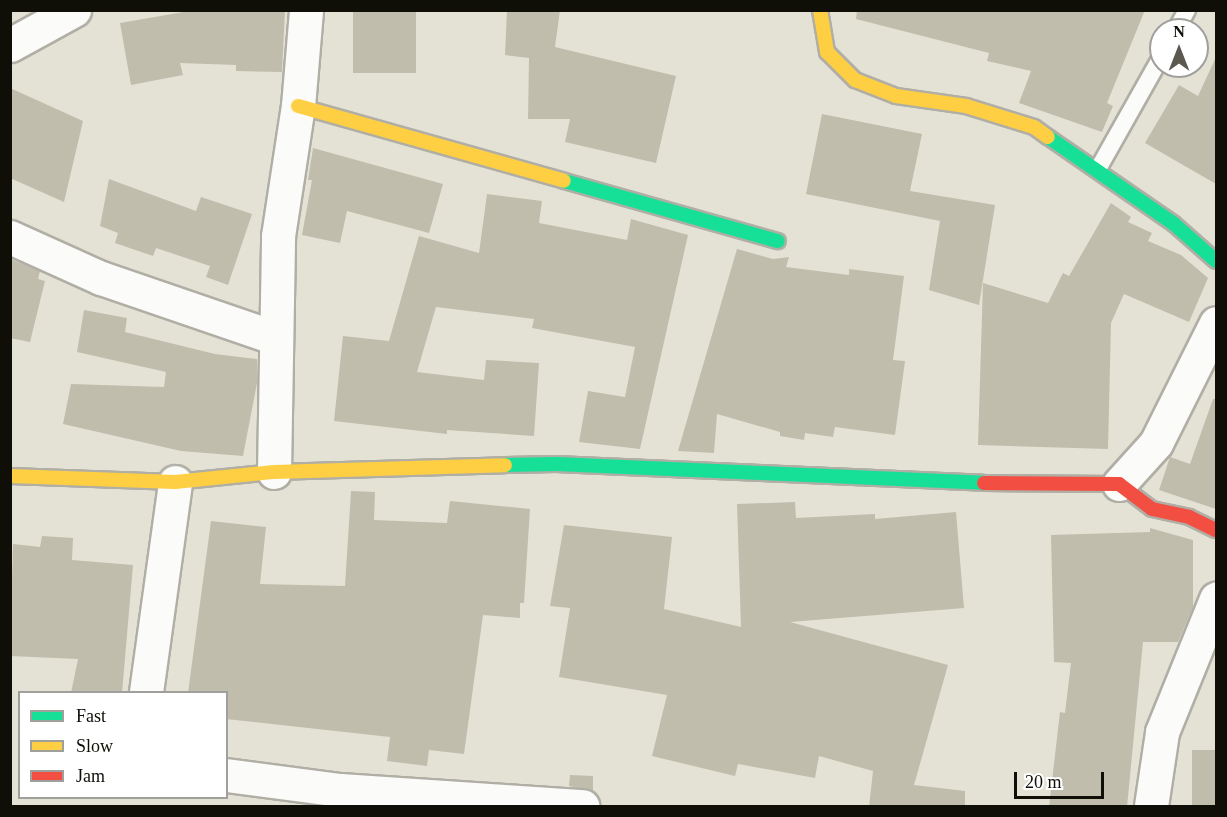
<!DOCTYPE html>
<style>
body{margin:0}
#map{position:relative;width:1227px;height:817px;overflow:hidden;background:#e4e2d5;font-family:"Times New Roman",serif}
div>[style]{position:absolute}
.building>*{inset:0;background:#c0bdac;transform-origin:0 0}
.roads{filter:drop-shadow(2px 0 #b0aea5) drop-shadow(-2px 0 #b0aea5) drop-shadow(0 2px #b0aea5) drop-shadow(0 -2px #b0aea5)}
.lane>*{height:16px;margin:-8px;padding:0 8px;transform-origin:8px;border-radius:8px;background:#fbfbf9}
.street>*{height:33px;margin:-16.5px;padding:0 16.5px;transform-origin:16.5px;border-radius:16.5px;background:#fbfbf9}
.fast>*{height:14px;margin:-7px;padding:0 7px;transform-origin:7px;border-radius:7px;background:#16e098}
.slow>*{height:14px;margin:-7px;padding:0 7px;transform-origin:7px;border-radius:7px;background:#ffcf43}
.jam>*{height:14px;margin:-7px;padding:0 7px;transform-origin:7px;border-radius:7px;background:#f24e42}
span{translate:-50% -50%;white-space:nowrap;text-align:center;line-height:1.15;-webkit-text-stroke:4.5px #fff;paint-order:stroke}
.frame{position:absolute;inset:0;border:12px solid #0f0e07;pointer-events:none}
.legend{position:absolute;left:18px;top:691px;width:210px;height:108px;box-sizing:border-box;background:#fff;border:2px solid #9f9f9c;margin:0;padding:8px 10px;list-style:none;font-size:18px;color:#0f0e07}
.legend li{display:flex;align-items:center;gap:12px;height:30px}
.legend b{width:30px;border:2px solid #9f9f9c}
.north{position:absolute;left:1149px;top:18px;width:60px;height:60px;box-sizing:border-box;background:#fff;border:2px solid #9f9f9c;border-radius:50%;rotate:0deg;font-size:16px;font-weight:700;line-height:24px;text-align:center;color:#0f0e07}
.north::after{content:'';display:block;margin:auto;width:21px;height:27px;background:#5a584f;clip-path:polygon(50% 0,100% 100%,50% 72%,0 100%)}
.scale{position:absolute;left:1014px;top:772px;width:90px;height:27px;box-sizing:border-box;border:3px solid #0f0e07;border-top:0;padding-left:8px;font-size:18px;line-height:21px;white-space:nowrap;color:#0f0e07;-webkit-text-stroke:4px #fff;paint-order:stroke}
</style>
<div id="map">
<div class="building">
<div style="clip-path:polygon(195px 10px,285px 10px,282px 72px,236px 71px,236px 65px,180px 63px,183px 75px,131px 85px,120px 23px)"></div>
<div style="left:353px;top:10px;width:63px;height:63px"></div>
<div style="clip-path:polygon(507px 10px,560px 10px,555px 47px,676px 76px,656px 163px,565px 142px,570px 119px,528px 119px,529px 58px,505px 55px)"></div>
<div style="clip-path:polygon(857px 10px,1145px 10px,1107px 103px,1113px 106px,1102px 132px,1019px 103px,1031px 71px,987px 61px,989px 53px,856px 19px)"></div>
<div style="clip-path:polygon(1216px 57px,1216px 184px,1145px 143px,1179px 85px,1198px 96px)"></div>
<div style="clip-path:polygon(10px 88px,83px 121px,64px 202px,10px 178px)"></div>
<div style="clip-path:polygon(822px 114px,922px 134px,910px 191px,995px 205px,979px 305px,929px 290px,940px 221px,806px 194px)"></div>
<div style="clip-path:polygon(313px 148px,443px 184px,429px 233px,347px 211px,340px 243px,302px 235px,312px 180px,308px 180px)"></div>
<div style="clip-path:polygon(109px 179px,196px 211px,201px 197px,252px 214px,228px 285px,206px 277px,210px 266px,156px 248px,153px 256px,115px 243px,118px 233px,100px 226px)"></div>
<div style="clip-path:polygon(487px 194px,542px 201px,539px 223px,627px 240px,631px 219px,688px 235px,640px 449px,579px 442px,588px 391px,625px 397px,635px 347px,532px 328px,534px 319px,436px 307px,417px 372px,484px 380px,486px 360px,539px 363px,534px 436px,447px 430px,447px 434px,334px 421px,343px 336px,389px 341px,419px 236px,479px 253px)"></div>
<div style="clip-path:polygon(1111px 203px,1131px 217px,1128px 222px,1152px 233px,1148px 241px,1181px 255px,1208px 278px,1189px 322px,1124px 294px,1111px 323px,1108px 449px,978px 445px,983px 283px,1048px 303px,1063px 273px,1069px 276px)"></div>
<div style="clip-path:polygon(737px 249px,773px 259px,789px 257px,786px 267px,849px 275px,849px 269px,904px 276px,893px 360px,905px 361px,895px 435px,835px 427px,833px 437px,805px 433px,804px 440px,780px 436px,780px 432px,717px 414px,714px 453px,678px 451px)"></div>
<div style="clip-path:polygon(10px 259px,40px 271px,38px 279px,45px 281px,30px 342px,10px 338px)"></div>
<div style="clip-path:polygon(84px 310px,127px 318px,125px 332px,215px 354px,257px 359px,257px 383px,243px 456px,181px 451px,63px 424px,71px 384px,164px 387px,166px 372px,77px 352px)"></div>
<div style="clip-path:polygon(1213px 399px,1216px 399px,1216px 509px,1159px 490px,1170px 457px,1190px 464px)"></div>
<div style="clip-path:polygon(351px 491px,375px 492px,374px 520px,447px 523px,450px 501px,530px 509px,524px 603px,520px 603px,520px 618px,483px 615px,464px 754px,429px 750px,427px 766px,387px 761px,390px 737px,226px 719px,226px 693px,188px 693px,211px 521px,266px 527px,260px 584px,345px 586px)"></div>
<div style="clip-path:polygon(795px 502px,796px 518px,875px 514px,875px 519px,956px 512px,964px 608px,790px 622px,948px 665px,914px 785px,965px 791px,965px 807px,869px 807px,873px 771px,819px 756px,815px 778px,738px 764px,735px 776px,652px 756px,667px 695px,559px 677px,570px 608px,550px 606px,564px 525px,672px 537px,664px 609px,741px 627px,737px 504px)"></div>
<div style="clip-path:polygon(1150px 528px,1193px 540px,1193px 607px,1178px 642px,1143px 642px,1127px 807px,1049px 807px,1060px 712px,1065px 713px,1071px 663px,1054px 662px,1051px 535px,1150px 532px)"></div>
<div style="clip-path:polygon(42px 536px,73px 538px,72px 560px,133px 565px,122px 693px,71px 693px,78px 659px,10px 656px,13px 544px,40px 547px)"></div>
<div style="left:1192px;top:750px;width:24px;height:57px"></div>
<div style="clip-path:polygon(570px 775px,593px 776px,593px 791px,569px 786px)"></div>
</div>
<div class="roads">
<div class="lane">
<div style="left:1176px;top:30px;width:23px;rotate:-61deg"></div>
<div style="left:1098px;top:169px;width:129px;rotate:-60.6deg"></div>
</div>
<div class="street">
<div style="left:10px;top:45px;width:73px;rotate:-28.7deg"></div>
<div style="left:10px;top:237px;width:100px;rotate:24.3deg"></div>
<div style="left:101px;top:278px;width:182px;rotate:18.9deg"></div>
<div style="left:274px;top:472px;width:236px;rotate:-89deg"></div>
<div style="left:278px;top:236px;width:132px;rotate:-81.3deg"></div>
<div style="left:298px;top:106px;width:96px;rotate:-85.2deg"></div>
<div style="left:1119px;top:484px;width:55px;rotate:-47.9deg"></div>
<div style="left:1156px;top:443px;width:134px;rotate:-63.4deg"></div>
<div style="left:146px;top:692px;width:212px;rotate:-82.1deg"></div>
<div style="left:226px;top:775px;width:115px;rotate:7.5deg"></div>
<div style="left:340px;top:790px;width:243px;rotate:3.8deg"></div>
<div style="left:1151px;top:806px;width:75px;rotate:-81.5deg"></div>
<div style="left:1162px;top:732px;width:144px;rotate:-67.9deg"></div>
</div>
<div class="fast">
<div style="left:1048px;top:137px;width:153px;rotate:34.6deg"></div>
<div style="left:1174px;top:224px;width:56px;rotate:41.4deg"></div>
<div style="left:564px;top:181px;width:222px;rotate:15.7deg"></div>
<div style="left:505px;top:465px;width:51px;rotate:-1.1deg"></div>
<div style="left:556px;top:464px;width:428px;rotate:2.5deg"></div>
</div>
<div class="slow">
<div style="left:820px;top:10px;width:43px;rotate:80.5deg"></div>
<div style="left:827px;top:52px;width:40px;rotate:45deg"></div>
<div style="left:855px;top:80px;width:44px;rotate:21.3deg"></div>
<div style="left:896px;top:96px;width:71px;rotate:8.1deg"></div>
<div style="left:966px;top:106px;width:71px;rotate:17.2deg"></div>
<div style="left:1034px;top:127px;width:17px;rotate:36deg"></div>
<div style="left:298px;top:106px;width:276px;rotate:15.7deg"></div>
<div style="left:10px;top:476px;width:165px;rotate:2.1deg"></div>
<div style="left:175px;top:482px;width:100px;rotate:-5.8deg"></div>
<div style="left:274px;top:472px;width:231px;rotate:-1.7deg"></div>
</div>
<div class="jam">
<div style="left:984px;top:483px;width:135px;rotate:0.4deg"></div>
<div style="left:1119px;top:484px;width:41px;rotate:37.1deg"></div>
<div style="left:1152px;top:509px;width:38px;rotate:12deg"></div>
<div style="left:1189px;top:517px;width:30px;rotate:26deg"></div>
</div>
</div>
<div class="frame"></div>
<ul class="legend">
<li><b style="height:8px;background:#16e098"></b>Fast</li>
<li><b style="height:8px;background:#ffcf43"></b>Slow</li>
<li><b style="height:8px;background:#f24e42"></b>Jam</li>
</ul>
<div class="north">N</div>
<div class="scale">20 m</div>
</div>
